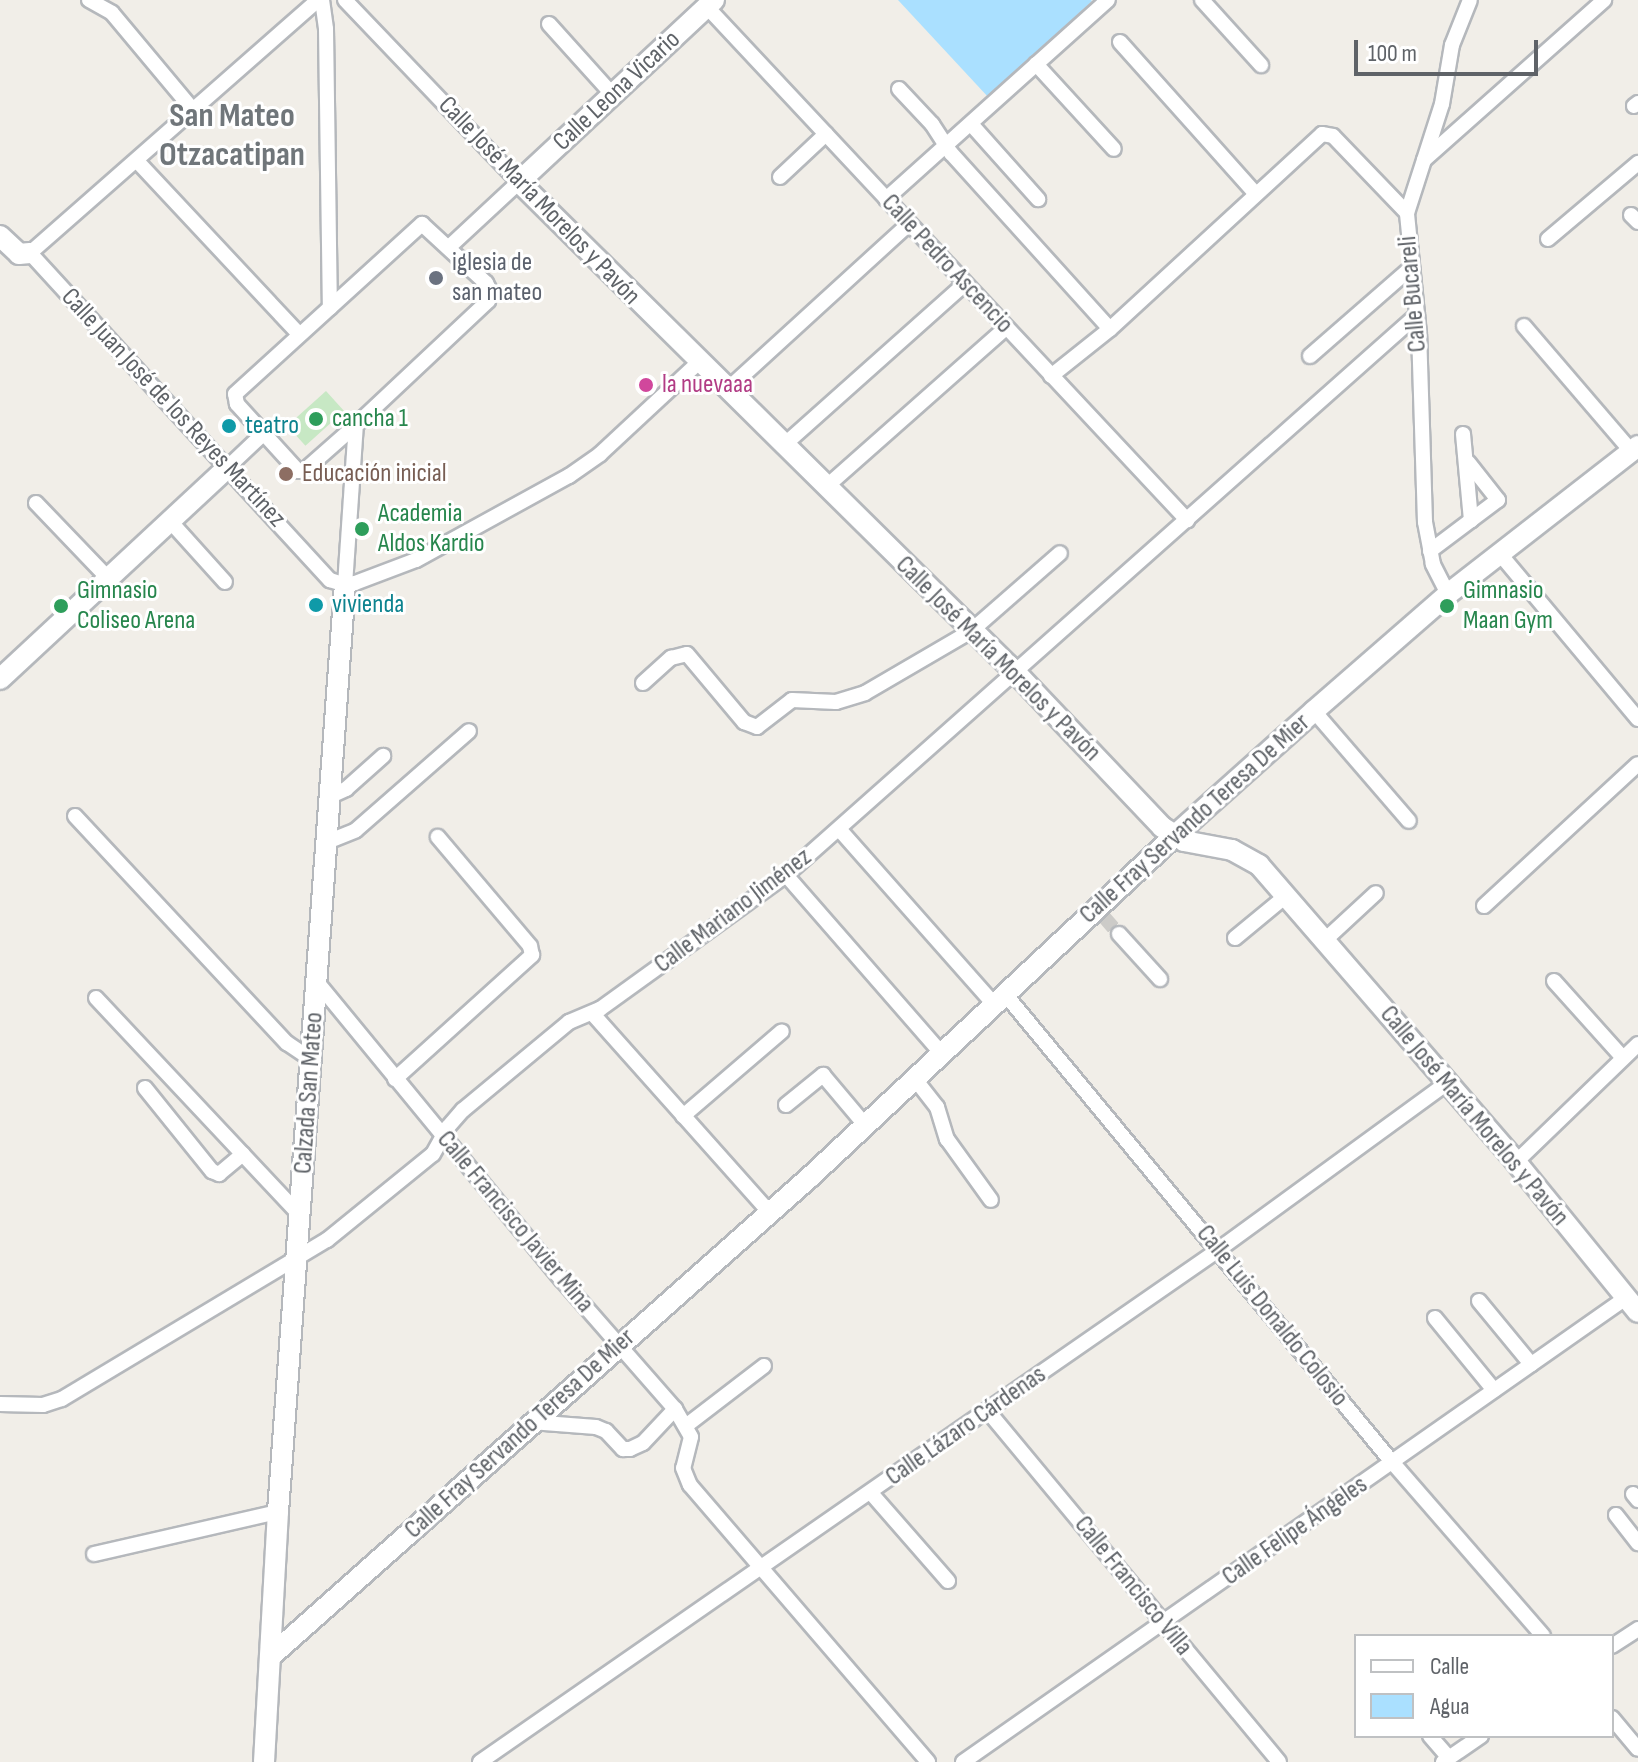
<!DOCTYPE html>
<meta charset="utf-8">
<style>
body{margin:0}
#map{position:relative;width:1638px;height:1762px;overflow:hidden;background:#f1eee8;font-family:"Sofia Sans Condensed",sans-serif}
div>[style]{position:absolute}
.green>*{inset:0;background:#c7e8c4;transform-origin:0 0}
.water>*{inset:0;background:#aae0ff}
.street-tunnel>*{height:14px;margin-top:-7px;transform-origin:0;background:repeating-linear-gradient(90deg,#cccbc8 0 14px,transparent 0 21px)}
.roads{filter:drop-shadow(2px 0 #b5b8bc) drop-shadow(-2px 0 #b5b8bc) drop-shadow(0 2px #b5b8bc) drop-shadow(0 -2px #b5b8bc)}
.street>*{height:14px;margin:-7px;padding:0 7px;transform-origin:7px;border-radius:7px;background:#fff}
.secondary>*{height:20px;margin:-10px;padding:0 10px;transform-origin:10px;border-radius:10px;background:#fff}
.dots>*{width:22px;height:22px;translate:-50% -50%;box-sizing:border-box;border:4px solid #fff;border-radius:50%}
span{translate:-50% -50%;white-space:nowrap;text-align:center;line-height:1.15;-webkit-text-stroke:6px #fff;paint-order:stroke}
.street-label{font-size:26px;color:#5f6368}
.worship-label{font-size:26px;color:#5b616d}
.left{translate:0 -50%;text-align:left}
.hotel-label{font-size:26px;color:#b23c85}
.leisure-label{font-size:26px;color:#27864d}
.culture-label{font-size:26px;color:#0d838f}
.education-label{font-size:26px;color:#785e54}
.district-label{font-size:34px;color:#70767a;font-weight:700}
.legend{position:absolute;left:1354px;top:1634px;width:260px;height:104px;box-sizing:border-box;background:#fff;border:2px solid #bfc1c3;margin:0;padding:10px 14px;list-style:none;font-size:24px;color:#5f6368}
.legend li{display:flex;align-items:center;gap:16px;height:40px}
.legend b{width:40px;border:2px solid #bfc1c3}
.scale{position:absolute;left:1354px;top:40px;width:184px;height:36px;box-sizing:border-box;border:4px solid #5f6368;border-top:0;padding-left:10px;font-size:24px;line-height:28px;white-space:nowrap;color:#5f6368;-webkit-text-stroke:6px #fff;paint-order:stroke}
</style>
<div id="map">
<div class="green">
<div style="left:326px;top:391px;width:27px;height:52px;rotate:48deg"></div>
</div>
<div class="water">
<div style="clip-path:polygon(898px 0,1091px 0,1092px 1px,989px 98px)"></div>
</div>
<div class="street-tunnel">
<div style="left:1104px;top:917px;width:23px;rotate:49deg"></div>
</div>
<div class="roads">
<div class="street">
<div style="left:89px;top:0;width:26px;rotate:29deg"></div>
<div style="left:112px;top:13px;width:128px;rotate:50.1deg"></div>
<div style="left:318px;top:0;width:383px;rotate:138.7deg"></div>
<div style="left:30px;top:253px;width:444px;rotate:47.5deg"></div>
<div style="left:330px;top:580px;width:16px;rotate:18deg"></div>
<div style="left:345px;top:585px;width:10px;rotate:-11deg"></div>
<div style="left:355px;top:583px;width:65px;rotate:-20.7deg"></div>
<div style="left:416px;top:560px;width:175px;rotate:-28.8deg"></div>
<div style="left:569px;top:476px;width:38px;rotate:-35deg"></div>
<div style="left:600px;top:454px;width:135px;rotate:-42.9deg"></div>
<div style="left:322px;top:0;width:29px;rotate:82deg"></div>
<div style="left:326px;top:29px;width:279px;rotate:89.2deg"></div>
<div style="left:345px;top:0;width:252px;rotate:46.3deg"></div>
<div style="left:519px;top:182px;width:96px;rotate:137.1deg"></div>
<div style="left:1202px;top:0;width:88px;rotate:47.8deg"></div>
<div style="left:707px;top:7px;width:703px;rotate:46.9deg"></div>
<div style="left:549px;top:24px;width:96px;rotate:48deg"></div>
<div style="left:1120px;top:42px;width:203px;rotate:48.2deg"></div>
<div style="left:1036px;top:64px;width:115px;rotate:47.5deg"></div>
<div style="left:899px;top:89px;width:48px;rotate:46.7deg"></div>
<div style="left:932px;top:124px;width:35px;rotate:57deg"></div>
<div style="left:951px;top:153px;width:237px;rotate:47.9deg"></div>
<div style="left:1634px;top:106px;width:5px;rotate:-37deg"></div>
<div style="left:971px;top:124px;width:101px;rotate:48.2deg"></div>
<div style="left:1424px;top:160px;width:241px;rotate:-41.6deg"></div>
<div style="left:137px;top:161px;width:237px;rotate:46.9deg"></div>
<div style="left:780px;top:177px;width:63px;rotate:-43.1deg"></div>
<div style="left:886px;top:199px;width:298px;rotate:-41.9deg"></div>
<div style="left:1631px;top:215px;width:10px;rotate:45deg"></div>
<div style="left:422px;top:224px;width:87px;rotate:42.7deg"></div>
<div style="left:486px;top:283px;width:9px;rotate:63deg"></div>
<div style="left:490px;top:291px;width:10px;rotate:101deg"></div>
<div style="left:488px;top:301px;width:181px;rotate:136.8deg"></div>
<div style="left:356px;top:425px;width:68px;rotate:138.6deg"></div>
<div style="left:305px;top:470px;width:7px;rotate:172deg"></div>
<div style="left:298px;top:471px;width:91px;rotate:-132.3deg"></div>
<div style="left:237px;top:404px;width:10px;rotate:-101deg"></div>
<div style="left:235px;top:394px;width:253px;rotate:-42.3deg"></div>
<div style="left:1548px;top:239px;width:118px;rotate:-40.2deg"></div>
<div style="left:1524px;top:326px;width:165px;rotate:49.4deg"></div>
<div style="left:1310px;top:356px;width:134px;rotate:-41.1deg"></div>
<div style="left:1051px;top:376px;width:75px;rotate:-38.5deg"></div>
<div style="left:1110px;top:329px;width:288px;rotate:-42.6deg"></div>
<div style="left:1322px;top:134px;width:11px;rotate:10deg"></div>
<div style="left:1333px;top:136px;width:107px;rotate:46.1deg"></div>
<div style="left:728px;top:389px;width:245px;rotate:-42.4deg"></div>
<div style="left:1463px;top:434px;width:87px;rotate:84.7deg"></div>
<div style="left:784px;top:445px;width:242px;rotate:-41.7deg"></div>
<div style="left:227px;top:468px;width:50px;rotate:-43.4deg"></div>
<div style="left:826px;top:487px;width:240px;rotate:-41.5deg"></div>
<div style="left:36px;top:503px;width:104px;rotate:46.2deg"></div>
<div style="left:170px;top:521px;width:82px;rotate:48deg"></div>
<div style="left:1430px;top:551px;width:85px;rotate:-36.9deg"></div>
<div style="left:1498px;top:500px;width:48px;rotate:-128.3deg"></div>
<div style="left:1500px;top:554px;width:215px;rotate:50.1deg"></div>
<div style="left:345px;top:585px;width:160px;rotate:-86.1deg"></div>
<div style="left:1448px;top:594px;width:34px;rotate:-117deg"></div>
<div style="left:1433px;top:564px;width:43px;rotate:-100.8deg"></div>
<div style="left:1425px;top:522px;width:188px;rotate:-91.8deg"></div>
<div style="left:1419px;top:334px;width:122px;rotate:-95.7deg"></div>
<div style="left:1407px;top:213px;width:114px;rotate:-72.2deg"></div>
<div style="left:1442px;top:104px;width:60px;rotate:-80.4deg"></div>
<div style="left:1452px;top:45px;width:48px;rotate:-68.2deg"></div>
<div style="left:643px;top:683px;width:38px;rotate:-42deg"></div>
<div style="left:671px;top:658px;width:16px;rotate:-14deg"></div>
<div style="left:687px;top:654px;width:89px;rotate:50deg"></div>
<div style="left:744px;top:722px;width:14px;rotate:21deg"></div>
<div style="left:757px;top:727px;width:44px;rotate:-37.6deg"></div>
<div style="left:792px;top:700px;width:44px;rotate:2.6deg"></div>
<div style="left:836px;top:702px;width:30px;rotate:-17deg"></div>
<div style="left:865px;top:693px;width:123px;rotate:-30.3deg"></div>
<div style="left:971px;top:631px;width:118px;rotate:-41.2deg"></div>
<div style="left:1314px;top:711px;width:145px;rotate:49.2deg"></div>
<div style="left:331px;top:796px;width:17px;rotate:-25deg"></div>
<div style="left:346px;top:789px;width:50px;rotate:-41.7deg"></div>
<div style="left:75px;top:816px;width:311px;rotate:47deg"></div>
<div style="left:287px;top:1043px;width:29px;rotate:34deg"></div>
<div style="left:839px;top:829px;width:234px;rotate:48.5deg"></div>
<div style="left:327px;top:842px;width:31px;rotate:-22deg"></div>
<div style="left:356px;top:830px;width:150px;rotate:-41.2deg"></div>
<div style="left:786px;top:875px;width:237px;rotate:48.9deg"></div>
<div style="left:1484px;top:906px;width:209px;rotate:-42.7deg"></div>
<div style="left:1119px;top:934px;width:61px;rotate:47.7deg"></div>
<div style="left:1235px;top:938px;width:67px;rotate:-39.6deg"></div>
<div style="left:1325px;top:940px;width:69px;rotate:-42.7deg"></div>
<div style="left:1554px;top:981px;width:103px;rotate:48.1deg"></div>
<div style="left:317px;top:982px;width:386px;rotate:50.6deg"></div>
<div style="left:562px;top:1280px;width:171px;rotate:48.8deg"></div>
<div style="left:675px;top:1409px;width:32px;rotate:60deg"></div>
<div style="left:691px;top:1437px;width:32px;rotate:104deg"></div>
<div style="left:683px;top:1468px;width:18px;rotate:68deg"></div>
<div style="left:690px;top:1485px;width:365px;rotate:49.3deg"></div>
<div style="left:1005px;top:994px;width:607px;rotate:50.41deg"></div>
<div style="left:1392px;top:1462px;width:230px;rotate:49deg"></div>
<div style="left:96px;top:998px;width:296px;rotate:46.8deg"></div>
<div style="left:592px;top:1013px;width:268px;rotate:48.3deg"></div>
<div style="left:395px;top:1079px;width:185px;rotate:-42.1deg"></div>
<div style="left:532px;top:955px;width:9px;rotate:-103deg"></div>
<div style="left:530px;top:946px;width:143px;rotate:-130.2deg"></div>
<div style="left:915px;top:1079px;width:36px;rotate:52deg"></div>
<div style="left:937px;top:1107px;width:34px;rotate:73deg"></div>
<div style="left:947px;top:1139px;width:75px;rotate:54.2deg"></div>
<div style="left:145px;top:1088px;width:107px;rotate:51.1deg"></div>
<div style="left:212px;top:1171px;width:8px;rotate:23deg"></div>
<div style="left:219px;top:1174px;width:31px;rotate:-40deg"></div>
<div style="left:786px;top:1105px;width:48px;rotate:-39deg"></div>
<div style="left:823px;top:1075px;width:67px;rotate:49.9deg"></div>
<div style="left:683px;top:1116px;width:130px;rotate:-40.6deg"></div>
<div style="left:1516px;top:1162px;width:170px;rotate:-44deg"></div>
<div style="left:1479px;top:1301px;width:82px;rotate:50.5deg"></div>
<div style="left:1435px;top:1318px;width:93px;rotate:50.7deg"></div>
<div style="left:0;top:1404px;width:43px;rotate:1.3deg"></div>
<div style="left:43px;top:1405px;width:20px;rotate:-18deg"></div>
<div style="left:62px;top:1399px;width:309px;rotate:-31deg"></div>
<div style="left:327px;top:1240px;width:136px;rotate:-39.1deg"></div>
<div style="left:433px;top:1154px;width:31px;rotate:-61deg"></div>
<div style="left:448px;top:1127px;width:23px;rotate:-49deg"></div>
<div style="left:463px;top:1110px;width:138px;rotate:-39.7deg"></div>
<div style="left:569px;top:1022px;width:34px;rotate:-23deg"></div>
<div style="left:600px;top:1009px;width:229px;rotate:-35.8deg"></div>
<div style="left:786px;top:875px;width:844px;rotate:-41.59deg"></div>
<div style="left:987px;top:1410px;width:457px;rotate:50.3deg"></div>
<div style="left:531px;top:1422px;width:65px;rotate:4.4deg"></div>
<div style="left:596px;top:1427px;width:11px;rotate:22deg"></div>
<div style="left:606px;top:1431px;width:25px;rotate:47deg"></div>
<div style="left:623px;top:1449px;width:7px"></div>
<div style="left:630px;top:1449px;width:14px;rotate:-25deg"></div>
<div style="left:643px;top:1443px;width:47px;rotate:-46.7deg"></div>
<div style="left:687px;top:1425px;width:97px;rotate:-37.5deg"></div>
<div style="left:871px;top:1493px;width:117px;rotate:48.8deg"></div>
<div style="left:1633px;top:1494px;width:8px;rotate:50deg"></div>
<div style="left:1616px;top:1515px;width:36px;rotate:52deg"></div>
<div style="left:94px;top:1554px;width:189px;rotate:-12.9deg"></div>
<div style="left:1612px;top:1646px;width:31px;rotate:-33deg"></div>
<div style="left:1612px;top:1718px;width:40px;rotate:50deg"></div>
<div style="left:1430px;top:1736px;width:29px;rotate:49deg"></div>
<div style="left:480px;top:1762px;width:898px;rotate:-34.75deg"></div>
<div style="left:1218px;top:1250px;width:283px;rotate:-36.1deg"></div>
<div style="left:963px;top:1762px;width:809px;rotate:-34.99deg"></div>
<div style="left:1443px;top:1762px;width:46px;rotate:-34.4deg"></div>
</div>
<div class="secondary">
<div style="left:714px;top:0;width:267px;rotate:137deg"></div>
<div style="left:519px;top:182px;width:700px;rotate:44.65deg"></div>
<div style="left:1017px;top:674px;width:211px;rotate:46.5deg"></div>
<div style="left:1162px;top:827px;width:26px;rotate:32deg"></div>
<div style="left:1184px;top:841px;width:49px;rotate:10.6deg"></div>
<div style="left:1232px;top:850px;width:31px;rotate:29deg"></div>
<div style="left:1259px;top:865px;width:393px;rotate:49.1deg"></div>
<div style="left:1516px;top:1162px;width:193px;rotate:50.9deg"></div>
<div style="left:0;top:236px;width:26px;rotate:43deg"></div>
<div style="left:19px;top:254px;width:11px;rotate:-5deg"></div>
<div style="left:0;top:679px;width:310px;rotate:-42.9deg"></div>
<div style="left:271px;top:1656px;width:721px;rotate:-41.63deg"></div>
<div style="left:810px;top:1177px;width:497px;rotate:-43.1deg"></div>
<div style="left:1173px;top:837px;width:189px;rotate:-41.8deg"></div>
<div style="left:1314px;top:711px;width:178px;rotate:-41.1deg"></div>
<div style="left:1448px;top:594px;width:241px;rotate:-37.9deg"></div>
<div style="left:264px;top:1762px;width:250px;rotate:-86.8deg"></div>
<div style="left:278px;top:1512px;width:929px;rotate:-85.87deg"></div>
</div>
</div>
<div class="dots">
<div style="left:436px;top:278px;background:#6b7280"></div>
<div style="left:646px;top:385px;background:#d1479c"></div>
<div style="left:316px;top:419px;background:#2e9e5b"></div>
<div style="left:229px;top:426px;background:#0f9aa8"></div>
<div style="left:286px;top:474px;background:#8d6e63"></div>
<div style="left:362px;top:529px;background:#2e9e5b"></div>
<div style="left:316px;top:605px;background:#0f9aa8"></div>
<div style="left:61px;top:606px;background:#2e9e5b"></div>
<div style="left:1447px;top:606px;background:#2e9e5b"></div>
</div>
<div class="street-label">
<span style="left:617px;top:91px;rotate:-43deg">Calle Leona Vicario</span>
<span style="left:539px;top:201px;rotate:46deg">Calle José María Morelos y Pavón</span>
<span style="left:947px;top:264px;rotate:47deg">Calle Pedro Ascencio</span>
<span style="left:1413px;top:294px;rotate:-95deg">Calle Bucareli</span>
<span style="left:173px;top:408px;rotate:47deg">Calle Juan José de los Reyes Martínez</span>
<span style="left:998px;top:659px;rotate:45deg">Calle José María Morelos y Pavón</span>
<span style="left:1195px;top:819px;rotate:-42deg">Calle Fray Servando Teresa De Mier</span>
<span style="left:733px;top:911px;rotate:-37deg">Calle Mariano Jiménez</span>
<span style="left:309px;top:1093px;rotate:-86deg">Calzada San Mateo</span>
<span style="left:1474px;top:1116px;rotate:50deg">Calle José María Morelos y Pavón</span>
<span style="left:515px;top:1222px;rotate:50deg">Calle Francisco Javier Mina</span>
<span style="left:1272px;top:1316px;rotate:51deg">Calle Luis Donaldo Colosio</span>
<span style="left:966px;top:1426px;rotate:-35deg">Calle Lázaro Cárdenas</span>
<span style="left:520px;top:1434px;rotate:-42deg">Calle Fray Servando Teresa De Mier</span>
<span style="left:1295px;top:1531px;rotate:-35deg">Calle Felipe Ángeles</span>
<span style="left:1133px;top:1586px;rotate:51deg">Calle Francisco Villa</span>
</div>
<div class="worship-label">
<span class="left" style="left:452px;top:278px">iglesia de<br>san mateo</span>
</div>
<div class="hotel-label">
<span class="left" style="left:662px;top:385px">la nuevaaa</span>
</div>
<div class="leisure-label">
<span class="left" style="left:332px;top:419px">cancha 1</span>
<span class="left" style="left:378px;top:529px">Academia<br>Aldos Kardio</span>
<span class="left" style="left:77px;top:606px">Gimnasio<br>Coliseo Arena</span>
<span class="left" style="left:1463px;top:606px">Gimnasio<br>Maan Gym</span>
</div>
<div class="culture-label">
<span class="left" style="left:245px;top:426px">teatro</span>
<span class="left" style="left:332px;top:605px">vivienda</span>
</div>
<div class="education-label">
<span class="left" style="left:302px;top:474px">Educación inicial</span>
</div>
<div class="district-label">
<span style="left:232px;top:135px">San Mateo<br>Otzacatipan</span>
</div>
<ul class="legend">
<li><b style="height:10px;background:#fff"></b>Calle</li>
<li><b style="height:22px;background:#aae0ff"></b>Agua</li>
</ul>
<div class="scale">100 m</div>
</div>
